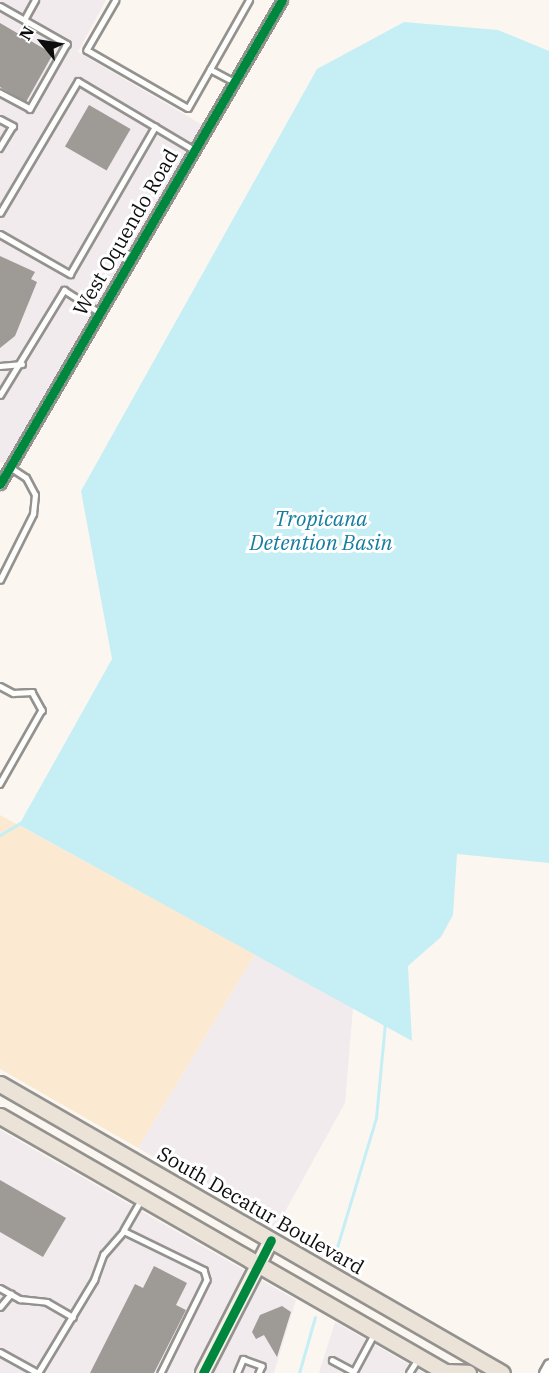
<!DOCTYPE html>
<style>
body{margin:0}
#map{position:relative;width:549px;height:1373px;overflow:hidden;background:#fbf7f0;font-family:"IBM Plex Serif",serif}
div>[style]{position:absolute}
.industrial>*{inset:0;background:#f1ebee}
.sand>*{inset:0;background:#fbead1}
.water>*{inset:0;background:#c6eef5}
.stream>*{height:3px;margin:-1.5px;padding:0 1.5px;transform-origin:1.5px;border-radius:1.5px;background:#c6eef5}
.building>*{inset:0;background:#9e9a96;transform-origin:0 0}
.roads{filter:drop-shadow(2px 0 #94928f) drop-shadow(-2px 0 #94928f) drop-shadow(0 2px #94928f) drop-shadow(0 -2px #94928f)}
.lane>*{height:4.5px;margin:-2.25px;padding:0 2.25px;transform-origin:2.25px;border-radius:2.25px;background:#fefefd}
.street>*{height:9px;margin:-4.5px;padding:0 4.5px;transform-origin:4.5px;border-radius:4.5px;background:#fefefd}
.secondary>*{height:14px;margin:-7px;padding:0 7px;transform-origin:7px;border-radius:7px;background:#f5f1e8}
.primary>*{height:15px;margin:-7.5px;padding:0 7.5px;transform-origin:7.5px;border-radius:7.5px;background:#ece3d8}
.cycleway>*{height:9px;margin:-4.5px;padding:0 4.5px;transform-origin:4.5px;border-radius:4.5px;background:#00873e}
span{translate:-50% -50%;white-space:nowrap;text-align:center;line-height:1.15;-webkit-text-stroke:6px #fff;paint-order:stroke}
.street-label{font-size:20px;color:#0d0d0d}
.water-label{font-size:21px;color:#157d9f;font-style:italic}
.north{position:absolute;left:12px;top:12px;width:60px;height:60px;-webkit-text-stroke:4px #fff;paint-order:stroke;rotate:300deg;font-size:16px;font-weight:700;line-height:24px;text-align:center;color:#0d0d0d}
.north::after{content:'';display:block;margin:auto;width:21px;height:27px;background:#0d0d0d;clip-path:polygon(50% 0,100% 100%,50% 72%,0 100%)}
</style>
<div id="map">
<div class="industrial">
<div style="clip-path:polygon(0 0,106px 0,78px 52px,206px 127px,9px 467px,0 462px)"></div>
<div style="clip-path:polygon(255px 954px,353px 1008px,345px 1103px,276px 1228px,138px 1148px)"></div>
<div style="clip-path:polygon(0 1130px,296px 1300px,274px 1373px,0 1373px)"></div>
<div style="clip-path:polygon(335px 1322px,424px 1373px,319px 1373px)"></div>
</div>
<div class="sand">
<div style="clip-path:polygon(0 815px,255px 954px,138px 1148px,0 1069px)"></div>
</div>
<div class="water">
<div style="clip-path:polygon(404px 22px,498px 30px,549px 51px,549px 863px,457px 854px,453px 915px,441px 937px,408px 966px,412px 1041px,19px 825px,112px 659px,81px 491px,317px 69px)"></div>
</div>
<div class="stream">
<div style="left:0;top:835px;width:26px;rotate:-31deg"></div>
<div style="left:334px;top:1257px;width:145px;rotate:-73.2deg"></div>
<div style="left:376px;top:1118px;width:96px;rotate:-84.6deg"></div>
<div style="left:299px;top:1373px;width:58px;rotate:-74.1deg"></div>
</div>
<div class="building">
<div style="clip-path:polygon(0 23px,53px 54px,26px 102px,0 87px)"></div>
<div style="left:89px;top:105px;width:48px;height:48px;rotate:30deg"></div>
<div style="clip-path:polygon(0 256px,35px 272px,31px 279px,37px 282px,15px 336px,0 348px)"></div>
<div style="clip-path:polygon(0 1180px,66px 1218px,43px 1257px,0 1232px)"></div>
<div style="clip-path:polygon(154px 1266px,187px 1283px,176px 1305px,186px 1310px,154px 1373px,90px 1373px,135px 1284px,143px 1288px)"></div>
<div style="clip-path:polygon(282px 1306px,291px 1312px,277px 1357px,264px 1335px,256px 1339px,252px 1332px,260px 1315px)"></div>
</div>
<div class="roads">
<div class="lane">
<div style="left:116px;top:0;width:58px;rotate:120.1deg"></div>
<div style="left:87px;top:50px;width:116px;rotate:29.9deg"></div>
<div style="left:188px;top:108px;width:124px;rotate:-60.5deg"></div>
<div style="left:0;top:6px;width:77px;rotate:29.6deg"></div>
<div style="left:67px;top:44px;width:75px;rotate:119.6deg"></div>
<div style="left:30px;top:109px;width:34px;rotate:-152deg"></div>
<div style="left:24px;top:20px;width:23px;rotate:-61deg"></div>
<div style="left:210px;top:69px;width:27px;rotate:28deg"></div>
<div style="left:0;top:119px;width:15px;rotate:28deg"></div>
<div style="left:13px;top:126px;width:26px;rotate:121deg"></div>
<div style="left:0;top:213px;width:153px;rotate:-59.4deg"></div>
<div style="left:78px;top:81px;width:135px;rotate:30.7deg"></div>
<div style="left:0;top:234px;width:81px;rotate:29.7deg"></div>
<div style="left:70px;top:274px;width:170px;rotate:-60deg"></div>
<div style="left:0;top:366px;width:22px;rotate:-5deg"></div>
<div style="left:0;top:395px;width:123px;rotate:-58.6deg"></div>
<div style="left:64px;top:290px;width:41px;rotate:32.2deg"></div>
<div style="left:0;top:580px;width:74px;rotate:-63.4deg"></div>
<div style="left:33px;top:514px;width:19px;rotate:-84deg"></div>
<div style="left:35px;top:495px;width:19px;rotate:-118deg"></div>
<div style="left:26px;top:478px;width:20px;rotate:-147deg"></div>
<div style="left:0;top:686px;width:15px;rotate:28deg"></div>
<div style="left:13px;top:693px;width:19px;rotate:-3deg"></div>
<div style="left:32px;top:692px;width:21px;rotate:61deg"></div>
<div style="left:42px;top:710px;width:85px;rotate:119.6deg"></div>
<div style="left:141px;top:1201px;width:34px;rotate:120deg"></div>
<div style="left:124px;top:1231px;width:89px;rotate:26deg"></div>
<div style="left:204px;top:1270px;width:10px;rotate:73deg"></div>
<div style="left:207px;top:1280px;width:104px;rotate:116.3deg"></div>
<div style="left:0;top:1288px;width:23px;rotate:29deg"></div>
<div style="left:20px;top:1299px;width:27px;rotate:6deg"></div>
<div style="left:47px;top:1302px;width:30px;rotate:30deg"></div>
<div style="left:0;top:1307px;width:17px;rotate:-50deg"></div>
<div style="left:0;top:1352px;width:43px;rotate:28.9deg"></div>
<div style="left:332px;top:1360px;width:24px;rotate:28deg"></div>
<div style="left:38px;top:1373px;width:109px;rotate:-58.9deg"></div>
<div style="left:94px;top:1280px;width:27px;rotate:-70deg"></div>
<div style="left:103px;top:1255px;width:32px;rotate:-49deg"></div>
<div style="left:237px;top:1373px;width:15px;rotate:-67deg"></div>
<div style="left:243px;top:1359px;width:20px;rotate:20deg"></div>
<div style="left:262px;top:1366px;width:8px;rotate:113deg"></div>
<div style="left:353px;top:1373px;width:44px;rotate:-61.7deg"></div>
<div style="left:409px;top:1373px;width:15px;rotate:-58deg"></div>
</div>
<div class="street">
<div style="left:0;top:484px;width:560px;rotate:-59.77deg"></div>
<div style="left:544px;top:1373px;width:10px;rotate:-61deg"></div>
</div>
<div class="secondary">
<div style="left:203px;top:1373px;width:149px;rotate:-62.9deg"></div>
</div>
<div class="primary">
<div style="left:0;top:1084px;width:579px;rotate:29.93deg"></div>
<div style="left:0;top:1116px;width:516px;rotate:29.9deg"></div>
<div style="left:445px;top:1372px;width:23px;rotate:2deg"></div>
</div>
</div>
<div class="cycleway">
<div style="left:0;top:484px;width:560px;rotate:-59.77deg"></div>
<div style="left:203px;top:1373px;width:149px;rotate:-62.9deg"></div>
</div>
<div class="street-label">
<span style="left:125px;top:232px;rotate:-60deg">West Oquendo Road</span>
<span style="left:261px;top:1210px;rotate:30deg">South Decatur Boulevard</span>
</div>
<div class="water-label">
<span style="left:321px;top:530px">Tropicana<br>Detention Basin</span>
</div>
<div class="north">N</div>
</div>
